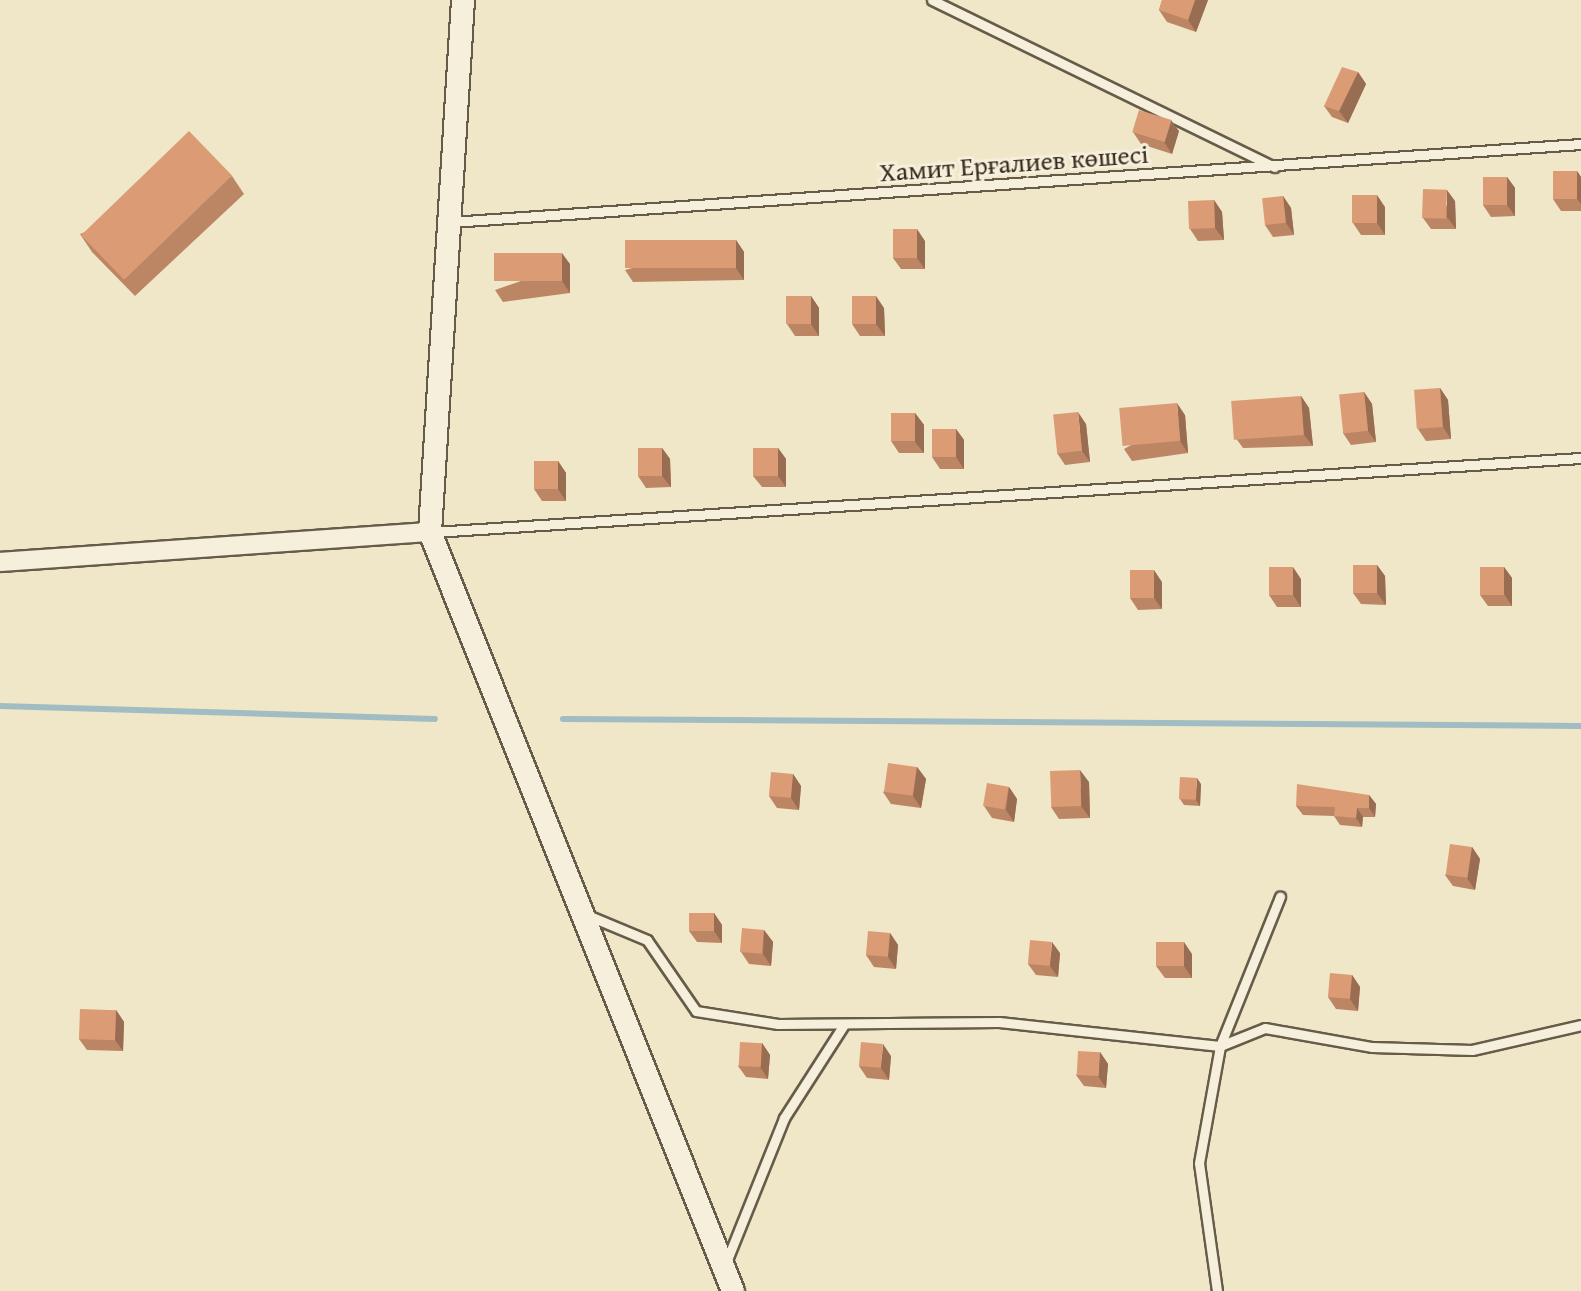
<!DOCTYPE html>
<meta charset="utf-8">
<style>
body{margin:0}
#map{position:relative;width:1581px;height:1291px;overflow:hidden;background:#f0e7c9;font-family:"Gentium Book Plus",serif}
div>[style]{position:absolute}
.stream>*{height:6px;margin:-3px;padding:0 3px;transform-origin:3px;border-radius:3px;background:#a1bcc2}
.roads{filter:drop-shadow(2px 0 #675b49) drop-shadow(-2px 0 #675b49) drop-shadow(0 2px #675b49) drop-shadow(0 -2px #675b49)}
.service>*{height:9px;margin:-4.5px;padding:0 4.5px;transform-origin:4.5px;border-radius:4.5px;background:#f5efdc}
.minor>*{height:18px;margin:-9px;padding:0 9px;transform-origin:9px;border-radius:9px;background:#f5efdc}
.tertiary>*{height:22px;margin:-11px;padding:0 11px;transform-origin:11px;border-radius:11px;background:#f5efdc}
.wall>*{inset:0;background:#bc8665}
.shaded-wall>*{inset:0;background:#996d52}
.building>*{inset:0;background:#db9c75;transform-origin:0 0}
span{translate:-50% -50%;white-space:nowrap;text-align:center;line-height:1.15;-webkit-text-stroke:6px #f5efdc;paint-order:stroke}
.street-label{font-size:26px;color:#392c1e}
</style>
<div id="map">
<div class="stream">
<div style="left:0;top:706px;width:435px;rotate:1.7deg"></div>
<div style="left:563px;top:719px;width:1018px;rotate:0.39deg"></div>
</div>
<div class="roads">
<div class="service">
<div style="left:932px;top:0;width:381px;rotate:26deg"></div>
<div style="left:451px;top:222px;width:1133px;rotate:-3.95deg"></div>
<div style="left:433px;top:532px;width:1150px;rotate:-3.69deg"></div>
<div style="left:587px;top:915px;width:65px;rotate:22.6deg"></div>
<div style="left:647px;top:940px;width:86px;rotate:55.4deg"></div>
<div style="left:696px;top:1011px;width:83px;rotate:9deg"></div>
<div style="left:778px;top:1024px;width:221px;rotate:-0.5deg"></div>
<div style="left:999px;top:1022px;width:222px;rotate:6.2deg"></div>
<div style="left:1220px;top:1046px;width:48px;rotate:-21.8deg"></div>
<div style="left:1265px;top:1028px;width:109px;rotate:10.1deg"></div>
<div style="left:1372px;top:1047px;width:100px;rotate:1.7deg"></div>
<div style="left:1472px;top:1050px;width:112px;rotate:-12.9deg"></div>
<div style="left:725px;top:1265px;width:158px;rotate:-68.1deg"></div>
<div style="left:784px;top:1118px;width:109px;rotate:-57.3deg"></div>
<div style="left:1217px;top:1291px;width:129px;rotate:-98deg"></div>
<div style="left:1199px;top:1163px;width:119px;rotate:-79.8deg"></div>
<div style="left:1220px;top:1046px;width:161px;rotate:-68.1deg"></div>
</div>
<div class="minor">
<div style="left:0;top:562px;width:431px;rotate:-4deg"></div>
</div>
<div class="tertiary">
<div style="left:463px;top:0;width:533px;rotate:93.55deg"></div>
<div style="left:430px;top:532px;width:817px;rotate:68.24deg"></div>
</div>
</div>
<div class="wall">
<div style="clip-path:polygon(1162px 0,1208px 0,1196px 32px,1167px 22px,1159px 10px)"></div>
<div style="clip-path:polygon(1358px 72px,1366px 84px,1348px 123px,1332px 117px,1324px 106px)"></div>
<div style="clip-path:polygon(1179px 131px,1172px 154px,1141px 144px,1133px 132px)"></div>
<div style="clip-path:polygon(1577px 171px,1581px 177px,1581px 211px,1561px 211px,1553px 199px)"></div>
<div style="clip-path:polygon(232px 176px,244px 194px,135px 296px,92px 252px,80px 234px)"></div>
<div style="clip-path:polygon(1507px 177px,1515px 188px,1515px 216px,1491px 217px,1483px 205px)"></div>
<div style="clip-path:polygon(1283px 196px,1291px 208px,1294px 235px,1273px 237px,1265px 225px)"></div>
<div style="clip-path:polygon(1214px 200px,1222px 212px,1224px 240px,1198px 241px,1190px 229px)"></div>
<div style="clip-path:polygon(1455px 201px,1456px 229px,1431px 229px,1423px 218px)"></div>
<div style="clip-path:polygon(1385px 207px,1385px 235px,1361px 235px,1353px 223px)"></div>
<div style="clip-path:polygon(736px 240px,744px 252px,744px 280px,633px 282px,625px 270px)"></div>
<div style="clip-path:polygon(925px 241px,925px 269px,901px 269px,893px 258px)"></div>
<div style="clip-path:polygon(570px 264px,570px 293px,503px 302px,495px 290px)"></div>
<div style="clip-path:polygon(811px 296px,819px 308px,819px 336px,795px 336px,787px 324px)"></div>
<div style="clip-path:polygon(884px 308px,885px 336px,860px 336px,852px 324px)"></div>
<div style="clip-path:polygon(1440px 388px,1448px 400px,1451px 439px,1426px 441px,1418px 429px)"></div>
<div style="clip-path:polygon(1364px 392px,1372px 404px,1376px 442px,1351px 445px,1343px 433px)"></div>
<div style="clip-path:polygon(1301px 396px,1309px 408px,1313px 446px,1243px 448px,1235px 437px)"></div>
<div style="clip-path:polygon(915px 413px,924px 425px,924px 453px,899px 453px,891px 441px)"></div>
<div style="clip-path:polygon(1185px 415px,1188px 453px,1132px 461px,1124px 449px)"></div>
<div style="clip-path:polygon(1086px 424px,1090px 462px,1065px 465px,1057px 453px)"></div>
<div style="clip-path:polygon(956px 429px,964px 440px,964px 469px,940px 469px,932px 457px)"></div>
<div style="clip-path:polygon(662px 448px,670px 459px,671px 487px,646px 488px,638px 476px)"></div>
<div style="clip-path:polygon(778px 448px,786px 459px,786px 487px,762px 487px,753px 476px)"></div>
<div style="clip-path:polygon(558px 461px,566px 473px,566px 501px,542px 501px,534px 489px)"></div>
<div style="clip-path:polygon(1377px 565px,1385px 576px,1386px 605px,1361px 604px,1353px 593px)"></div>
<div style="clip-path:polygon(1504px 567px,1512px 578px,1512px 606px,1488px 606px,1480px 595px)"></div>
<div style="clip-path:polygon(1301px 579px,1301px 607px,1277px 607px,1269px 595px)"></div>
<div style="clip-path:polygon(1162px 582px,1162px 609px,1138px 610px,1130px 598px)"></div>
<div style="clip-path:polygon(917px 767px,926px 779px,921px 808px,891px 804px,883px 792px)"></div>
<div style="clip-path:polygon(793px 774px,801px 786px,799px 810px,777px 808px,769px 796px)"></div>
<div style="clip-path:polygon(1089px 782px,1090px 818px,1059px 819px,1051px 807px)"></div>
<div style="clip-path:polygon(1201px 784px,1200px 806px,1184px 805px,1180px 799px)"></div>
<div style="clip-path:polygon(1009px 787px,1017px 799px,1014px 822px,992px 818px,984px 806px)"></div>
<div style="clip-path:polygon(1369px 795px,1376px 804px,1375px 817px,1363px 817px,1362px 827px,1340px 825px,1334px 816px,1303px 815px,1296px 806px)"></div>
<div style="clip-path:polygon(1472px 847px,1480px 859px,1475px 890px,1453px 886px,1445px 875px)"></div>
<div style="clip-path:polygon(714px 913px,722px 925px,722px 943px,697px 942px,689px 931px)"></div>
<div style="clip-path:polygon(764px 930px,773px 942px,771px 966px,749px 964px,741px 952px)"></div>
<div style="clip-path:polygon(890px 933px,898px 945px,896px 969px,874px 967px,866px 955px)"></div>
<div style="clip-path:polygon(1060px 953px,1058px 977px,1036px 975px,1028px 964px)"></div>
<div style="clip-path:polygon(1192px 954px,1192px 978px,1165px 978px,1156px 966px)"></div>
<div style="clip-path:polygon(1352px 975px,1360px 987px,1358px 1011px,1336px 1009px,1328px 997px)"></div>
<div style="clip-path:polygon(116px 1010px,124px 1022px,123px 1051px,87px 1050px,79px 1039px)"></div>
<div style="clip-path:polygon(762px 1043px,770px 1055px,768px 1079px,746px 1077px,738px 1066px)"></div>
<div style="clip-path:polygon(1100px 1052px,1108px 1064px,1106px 1088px,1084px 1086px,1076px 1075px)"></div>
<div style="clip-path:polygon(891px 1056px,889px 1080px,867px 1078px,859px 1066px)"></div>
</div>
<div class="shaded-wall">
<div style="clip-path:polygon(1195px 0,1208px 0,1196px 32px,1188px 20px)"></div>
<div style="clip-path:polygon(1358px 72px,1366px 84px,1348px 123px,1339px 111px)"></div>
<div style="clip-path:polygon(1171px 120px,1179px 131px,1172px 154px,1164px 142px)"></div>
<div style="clip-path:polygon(1577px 171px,1581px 177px,1581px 204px,1577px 199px)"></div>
<div style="clip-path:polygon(1507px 177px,1515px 188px,1515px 216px,1507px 205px)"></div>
<div style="clip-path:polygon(1447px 190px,1455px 201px,1456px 229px,1447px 217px)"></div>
<div style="clip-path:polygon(1377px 195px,1385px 207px,1385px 235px,1377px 223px)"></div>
<div style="clip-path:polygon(1283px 196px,1291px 208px,1294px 235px,1286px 223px)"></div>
<div style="clip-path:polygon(1214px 200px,1222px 212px,1224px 240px,1215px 228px)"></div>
<div style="clip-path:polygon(917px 229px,925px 241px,925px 269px,917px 258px)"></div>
<div style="clip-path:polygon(736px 240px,744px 252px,744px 280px,736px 268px)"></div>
<div style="clip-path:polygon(562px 253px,570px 264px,570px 293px,562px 281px)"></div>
<div style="clip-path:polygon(811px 296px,819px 308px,819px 336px,811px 324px)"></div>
<div style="clip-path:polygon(876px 296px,884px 308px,885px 336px,876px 324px)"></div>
<div style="clip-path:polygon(1440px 388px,1448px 400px,1451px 439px,1443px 427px)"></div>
<div style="clip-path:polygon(1364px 392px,1372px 404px,1376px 442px,1368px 431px)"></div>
<div style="clip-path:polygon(1301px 396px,1309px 408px,1313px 446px,1304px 435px)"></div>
<div style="clip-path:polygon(1177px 403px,1185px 415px,1188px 453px,1180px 441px)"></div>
<div style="clip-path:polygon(1078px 412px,1086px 424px,1090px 462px,1082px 451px)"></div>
<div style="clip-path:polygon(915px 413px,924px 425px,924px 453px,915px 442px)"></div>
<div style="clip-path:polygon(956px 429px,964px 440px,964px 469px,956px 457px)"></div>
<div style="clip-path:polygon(662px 448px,670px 459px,671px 487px,662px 476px)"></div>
<div style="clip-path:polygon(778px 448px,786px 459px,786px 487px,778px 476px)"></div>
<div style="clip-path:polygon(558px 461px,566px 473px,566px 501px,558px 489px)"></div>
<div style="clip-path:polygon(1377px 565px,1385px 576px,1386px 605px,1377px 593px)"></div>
<div style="clip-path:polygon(1293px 567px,1301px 579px,1301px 607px,1293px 595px)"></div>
<div style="clip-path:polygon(1504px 567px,1512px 578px,1512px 606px,1504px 594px)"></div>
<div style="clip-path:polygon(1154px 570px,1162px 582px,1162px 609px,1154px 598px)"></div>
<div style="clip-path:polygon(917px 767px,926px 779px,921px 808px,913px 796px)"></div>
<div style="clip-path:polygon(1080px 770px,1089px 782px,1090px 818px,1081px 806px)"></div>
<div style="clip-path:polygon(793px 774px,801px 786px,799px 810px,791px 798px)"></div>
<div style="clip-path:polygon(1197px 778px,1201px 784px,1200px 806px,1196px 800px)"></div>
<div style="clip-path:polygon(1009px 787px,1017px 799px,1014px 822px,1006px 810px)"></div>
<div style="clip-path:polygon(1369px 795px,1376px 804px,1375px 817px,1369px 808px)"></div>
<div style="clip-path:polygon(1357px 808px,1363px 817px,1362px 827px,1356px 818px)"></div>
<div style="clip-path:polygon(1472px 847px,1480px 859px,1475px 890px,1467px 878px)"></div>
<div style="clip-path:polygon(714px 913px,722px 925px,722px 943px,714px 931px)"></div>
<div style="clip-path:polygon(764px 930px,773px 942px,771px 966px,763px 954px)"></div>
<div style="clip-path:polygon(890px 933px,898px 945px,896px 969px,888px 957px)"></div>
<div style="clip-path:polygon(1052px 942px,1060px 953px,1058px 977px,1050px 966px)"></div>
<div style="clip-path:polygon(1184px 942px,1192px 954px,1192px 978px,1184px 966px)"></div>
<div style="clip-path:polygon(1352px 975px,1360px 987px,1358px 1011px,1350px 999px)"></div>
<div style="clip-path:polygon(116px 1010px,124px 1022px,123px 1051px,115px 1040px)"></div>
<div style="clip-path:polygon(762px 1043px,770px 1055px,768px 1079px,760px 1067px)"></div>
<div style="clip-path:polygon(883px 1044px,891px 1056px,889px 1080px,881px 1068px)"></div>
<div style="clip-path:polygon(1100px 1052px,1108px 1064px,1106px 1088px,1098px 1076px)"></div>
</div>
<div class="building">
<div style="clip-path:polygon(1162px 0,1195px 0,1188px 20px,1159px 10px)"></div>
<div style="clip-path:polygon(1342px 67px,1358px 72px,1339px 111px,1324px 106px)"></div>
<div style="left:1139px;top:110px;width:34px;height:23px;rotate:17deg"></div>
<div style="left:189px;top:131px;width:62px;height:150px;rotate:46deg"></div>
<div style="left:1553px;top:171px;width:24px;height:28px"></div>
<div style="left:1483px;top:177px;width:24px;height:28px"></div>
<div style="left:1423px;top:189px;width:24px;height:29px;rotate:2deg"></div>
<div style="left:1352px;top:195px;width:25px;height:28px"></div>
<div style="left:1283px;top:196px;width:27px;height:21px;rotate:84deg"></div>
<div style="left:1214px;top:200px;width:28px;height:26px;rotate:88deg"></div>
<div style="left:917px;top:229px;width:29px;height:24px;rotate:90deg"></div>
<div style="left:736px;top:240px;width:28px;height:111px;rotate:90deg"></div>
<div style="left:562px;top:253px;width:28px;height:68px;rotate:90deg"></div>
<div style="left:786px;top:296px;width:25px;height:28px"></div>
<div style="left:852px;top:296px;width:24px;height:28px"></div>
<div style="left:1440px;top:388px;width:39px;height:26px;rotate:86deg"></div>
<div style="left:1364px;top:392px;width:39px;height:25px;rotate:84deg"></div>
<div style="left:1301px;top:396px;width:39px;height:70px;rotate:86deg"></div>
<div style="left:1177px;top:403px;width:38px;height:58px;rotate:85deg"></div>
<div style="left:1078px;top:412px;width:39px;height:25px;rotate:84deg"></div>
<div style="left:891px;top:413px;width:24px;height:28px"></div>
<div style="left:932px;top:429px;width:24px;height:28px"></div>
<div style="left:638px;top:448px;width:24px;height:28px"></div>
<div style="left:753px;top:448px;width:25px;height:28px"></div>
<div style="left:534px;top:461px;width:24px;height:28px"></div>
<div style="left:1353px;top:565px;width:24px;height:28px"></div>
<div style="left:1269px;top:567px;width:24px;height:28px"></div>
<div style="left:1480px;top:567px;width:24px;height:28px"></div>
<div style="left:1130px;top:570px;width:24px;height:28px"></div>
<div style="left:888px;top:763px;width:29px;height:29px;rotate:8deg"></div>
<div style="left:1080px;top:770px;width:36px;height:30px;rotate:88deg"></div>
<div style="left:771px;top:772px;width:22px;height:24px;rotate:5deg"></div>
<div style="left:1180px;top:777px;width:17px;height:22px;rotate:3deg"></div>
<div style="left:987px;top:783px;width:22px;height:23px;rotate:10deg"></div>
<div style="clip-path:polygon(1297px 784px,1369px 795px,1369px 808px,1357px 808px,1356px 818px,1334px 816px,1335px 807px,1296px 806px)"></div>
<div style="left:1450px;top:844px;width:22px;height:31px;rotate:8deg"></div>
<div style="left:689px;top:913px;width:25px;height:18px"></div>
<div style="left:742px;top:928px;width:22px;height:24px;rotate:5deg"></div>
<div style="left:868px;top:931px;width:22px;height:24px;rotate:5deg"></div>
<div style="left:1030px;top:940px;width:22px;height:24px;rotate:5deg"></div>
<div style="left:1156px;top:942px;width:28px;height:24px"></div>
<div style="left:1330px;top:973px;width:22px;height:24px;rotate:5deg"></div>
<div style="left:80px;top:1009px;width:36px;height:30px;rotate:2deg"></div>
<div style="left:740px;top:1042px;width:22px;height:24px;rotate:3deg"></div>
<div style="left:861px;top:1042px;width:22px;height:24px;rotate:5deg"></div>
<div style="left:1078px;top:1051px;width:22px;height:24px;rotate:3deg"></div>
</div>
<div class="street-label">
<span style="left:1014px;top:163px;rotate:-4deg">Хамит Ерғалиев көшесі</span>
</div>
</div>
